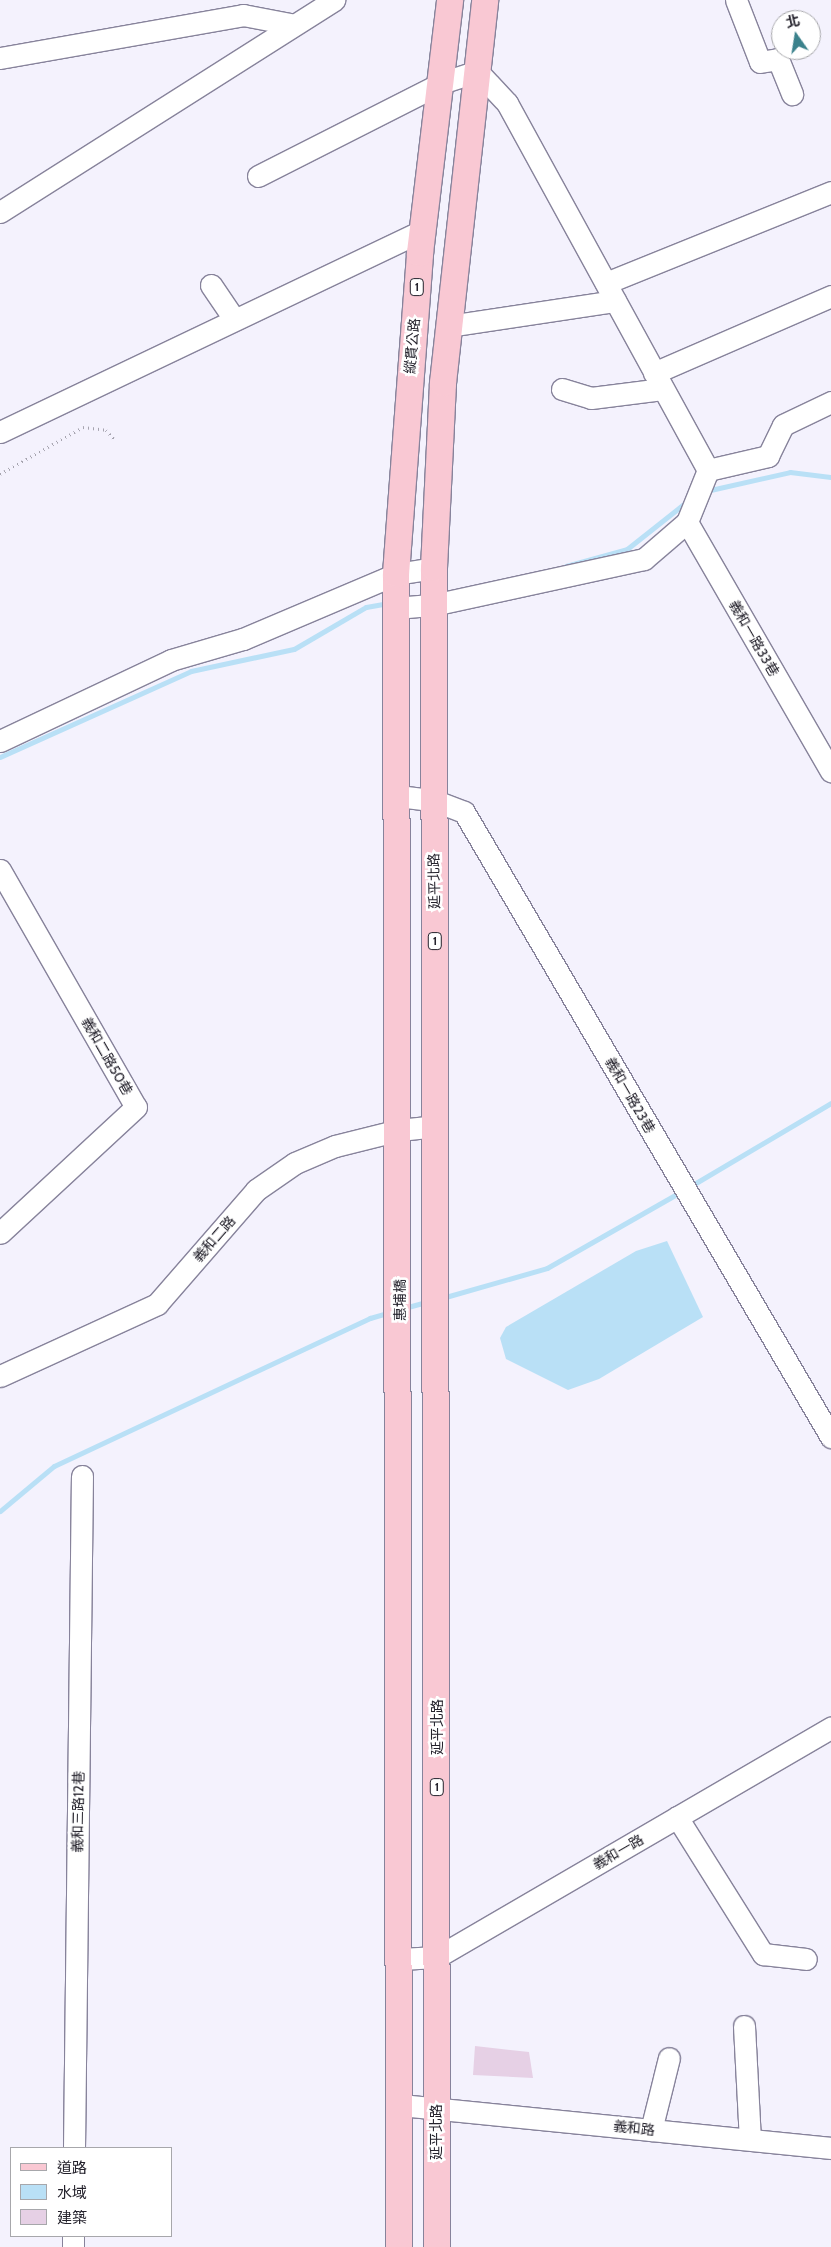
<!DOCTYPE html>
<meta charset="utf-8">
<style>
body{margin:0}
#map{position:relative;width:831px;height:2247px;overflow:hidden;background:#f4f2fd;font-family:Cabin,"Noto Sans TC",sans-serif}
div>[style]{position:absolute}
.water>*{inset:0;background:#b9e0f6}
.stream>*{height:5px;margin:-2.5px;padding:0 2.5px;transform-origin:2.5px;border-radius:2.5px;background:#b9e0f6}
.building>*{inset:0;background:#e6d0e5}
.path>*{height:3px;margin-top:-1.5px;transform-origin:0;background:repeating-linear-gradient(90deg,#a6a4af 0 1px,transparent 0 5px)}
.roads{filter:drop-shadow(1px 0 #87839b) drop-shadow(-1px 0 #87839b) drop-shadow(0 1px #87839b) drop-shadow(0 -1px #87839b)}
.minor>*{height:21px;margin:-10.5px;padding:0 10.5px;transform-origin:10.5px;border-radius:10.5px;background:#fff}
.major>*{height:26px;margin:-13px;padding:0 13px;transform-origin:13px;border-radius:13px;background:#f9c8d3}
span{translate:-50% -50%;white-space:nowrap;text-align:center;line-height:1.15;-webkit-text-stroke:5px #fff;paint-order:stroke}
.shield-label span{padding:1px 4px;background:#fff;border:1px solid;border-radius:4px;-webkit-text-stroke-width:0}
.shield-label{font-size:12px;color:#24222c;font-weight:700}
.street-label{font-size:14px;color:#24222c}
.legend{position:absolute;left:10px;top:2147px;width:162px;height:90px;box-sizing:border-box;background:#fff;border:1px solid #a7a7ab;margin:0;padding:6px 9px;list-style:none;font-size:15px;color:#24222c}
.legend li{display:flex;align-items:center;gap:10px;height:25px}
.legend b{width:25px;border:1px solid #a7a7ab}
.north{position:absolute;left:771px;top:10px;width:50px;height:50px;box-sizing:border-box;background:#fff;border:1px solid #a7a7ab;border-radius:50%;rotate:347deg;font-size:14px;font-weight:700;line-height:20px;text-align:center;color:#24222c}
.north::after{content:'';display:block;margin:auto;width:18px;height:22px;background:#3b828c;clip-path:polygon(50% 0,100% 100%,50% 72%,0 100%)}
</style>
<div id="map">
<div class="water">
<div style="clip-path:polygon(667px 1241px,703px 1317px,599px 1379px,568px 1390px,506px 1359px,500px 1338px,506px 1327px,636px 1251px)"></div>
</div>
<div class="stream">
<div style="left:706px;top:491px;width:86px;rotate:-12.7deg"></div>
<div style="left:790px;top:472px;width:41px;rotate:7deg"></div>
<div style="left:566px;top:566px;width:63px;rotate:-15.6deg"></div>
<div style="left:627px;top:549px;width:80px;rotate:-38.4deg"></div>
<div style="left:0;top:757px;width:209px;rotate:-24.2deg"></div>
<div style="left:191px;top:671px;width:105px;rotate:-12.1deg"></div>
<div style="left:294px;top:649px;width:83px;rotate:-30.3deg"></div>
<div style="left:366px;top:607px;width:23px;rotate:-10deg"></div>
<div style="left:689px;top:1187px;width:165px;rotate:-30.6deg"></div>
<div style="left:442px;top:1298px;width:109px;rotate:-15.9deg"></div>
<div style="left:547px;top:1268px;width:155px;rotate:-29.7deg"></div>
<div style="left:404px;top:1308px;width:24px;rotate:-15deg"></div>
<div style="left:0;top:1511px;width:70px;rotate:-39.8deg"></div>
<div style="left:54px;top:1466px;width:349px;rotate:-25.1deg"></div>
<div style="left:370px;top:1318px;width:22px;rotate:-16deg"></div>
</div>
<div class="building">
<div style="clip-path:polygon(475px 2046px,529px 2052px,533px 2078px,473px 2075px)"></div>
</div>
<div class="path">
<div style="left:0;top:474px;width:95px;rotate:-29.5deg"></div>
<div style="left:83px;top:427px;width:23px;rotate:7deg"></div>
<div style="left:106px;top:430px;width:12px;rotate:48deg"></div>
</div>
<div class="roads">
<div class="minor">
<div style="left:736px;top:0;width:66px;rotate:68.8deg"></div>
<div style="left:760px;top:62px;width:18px;rotate:-9deg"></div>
<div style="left:778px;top:59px;width:38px;rotate:68deg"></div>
<div style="left:0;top:58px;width:247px;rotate:-10deg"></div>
<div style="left:243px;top:15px;width:48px;rotate:10.8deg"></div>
<div style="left:258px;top:176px;width:205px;rotate:-26.9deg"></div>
<div style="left:441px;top:83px;width:38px;rotate:-18deg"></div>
<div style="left:477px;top:71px;width:44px;rotate:46.8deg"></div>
<div style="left:507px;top:103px;width:418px;rotate:61.3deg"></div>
<div style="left:708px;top:470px;width:56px;rotate:112deg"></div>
<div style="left:687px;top:522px;width:288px;rotate:60deg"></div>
<div style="left:0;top:212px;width:396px;rotate:-32.4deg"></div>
<div style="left:606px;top:283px;width:243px;rotate:-22deg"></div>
<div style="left:211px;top:285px;width:41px;rotate:55.9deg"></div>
<div style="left:448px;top:326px;width:169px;rotate:-8.5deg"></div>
<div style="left:654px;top:373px;width:193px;rotate:-23.5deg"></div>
<div style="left:562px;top:389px;width:30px;rotate:17deg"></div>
<div style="left:591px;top:398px;width:72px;rotate:-7.2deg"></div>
<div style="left:0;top:432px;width:467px;rotate:-25.5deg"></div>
<div style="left:708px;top:470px;width:62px;rotate:-13.1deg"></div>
<div style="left:768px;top:456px;width:34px;rotate:-64deg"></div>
<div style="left:783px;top:425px;width:53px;rotate:-25.6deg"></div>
<div style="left:396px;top:608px;width:37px;rotate:-5deg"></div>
<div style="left:433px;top:605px;width:216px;rotate:-12.3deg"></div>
<div style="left:644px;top:559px;width:57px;rotate:-40.7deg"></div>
<div style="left:0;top:741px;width:189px;rotate:-25.3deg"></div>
<div style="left:171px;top:660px;width:75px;rotate:-16.3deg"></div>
<div style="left:243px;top:639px;width:166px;rotate:-23deg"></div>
<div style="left:396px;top:574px;width:38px;rotate:-9deg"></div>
<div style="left:398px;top:796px;width:35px;rotate:7deg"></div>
<div style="left:433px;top:800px;width:33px;rotate:21deg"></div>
<div style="left:464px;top:812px;width:725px;rotate:59.58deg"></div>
<div style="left:0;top:870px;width:273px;rotate:60.2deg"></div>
<div style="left:136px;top:1107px;width:185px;rotate:137.2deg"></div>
<div style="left:0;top:1376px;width:173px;rotate:-24.6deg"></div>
<div style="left:157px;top:1304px;width:151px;rotate:-49deg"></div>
<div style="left:256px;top:1190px;width:47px;rotate:-34.7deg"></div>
<div style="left:295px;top:1163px;width:43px;rotate:-23deg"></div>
<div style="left:335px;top:1146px;width:66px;rotate:-14deg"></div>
<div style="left:399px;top:1130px;width:38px;rotate:-6deg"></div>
<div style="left:677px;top:1817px;width:162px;rotate:57.9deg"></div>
<div style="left:763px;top:1954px;width:43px;rotate:6.6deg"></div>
<div style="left:400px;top:1959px;width:37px;rotate:-3deg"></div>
<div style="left:437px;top:1957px;width:456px;rotate:-30.2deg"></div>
<div style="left:744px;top:2026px;width:113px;rotate:87deg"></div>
<div style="left:401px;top:2105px;width:432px;rotate:5.7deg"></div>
<div style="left:651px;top:2130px;width:74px;rotate:-76deg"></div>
<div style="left:74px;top:2148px;width:672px;rotate:-89.32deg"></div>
<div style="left:73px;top:2247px;width:11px;rotate:-90deg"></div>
</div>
<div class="major">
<div style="left:399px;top:2247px;width:1673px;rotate:-90.1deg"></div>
<div style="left:396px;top:574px;width:322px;rotate:-85.7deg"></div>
<div style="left:420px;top:253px;width:255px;rotate:-83.2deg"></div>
<div style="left:437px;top:2247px;width:1679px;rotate:-90.1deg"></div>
<div style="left:434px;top:568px;width:185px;rotate:-87.2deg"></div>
<div style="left:443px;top:383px;width:385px;rotate:-83.7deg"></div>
</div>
</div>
<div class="shield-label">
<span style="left:417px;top:287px">1</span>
<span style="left:435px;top:941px">1</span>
<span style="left:437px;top:1787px">1</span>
</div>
<div class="street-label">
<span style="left:412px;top:346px;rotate:-85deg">縱貫公路</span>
<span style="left:754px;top:638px;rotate:60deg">義和一路33巷</span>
<span style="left:434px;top:881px;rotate:-91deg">延平北路</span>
<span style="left:107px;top:1056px;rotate:60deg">義和二路50巷</span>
<span style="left:630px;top:1095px;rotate:60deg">義和一路23巷</span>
<span style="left:214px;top:1239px;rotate:-49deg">義和二路</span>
<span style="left:400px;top:1300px;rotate:-90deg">惠埔橋</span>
<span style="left:437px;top:1727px;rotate:-90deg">延平北路</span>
<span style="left:78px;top:1812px;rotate:-89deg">義和三路12巷</span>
<span style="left:618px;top:1852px;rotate:-30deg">義和一路</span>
<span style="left:634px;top:2128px;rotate:6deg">義和路</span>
<span style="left:436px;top:2132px;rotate:-90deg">延平北路</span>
</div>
<ul class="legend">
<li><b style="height:6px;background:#f9c8d3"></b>道路</li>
<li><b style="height:14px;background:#b9e0f6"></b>水域</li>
<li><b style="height:14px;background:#e6d0e5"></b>建築</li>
</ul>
<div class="north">北</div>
</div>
